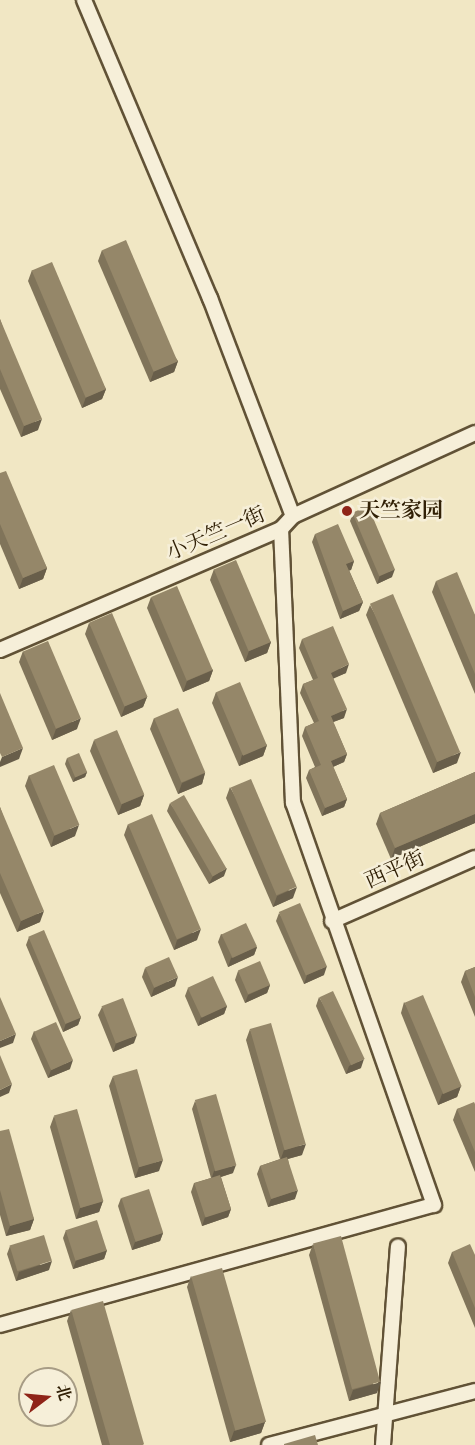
<!DOCTYPE html>
<meta charset="utf-8">
<style>
body{margin:0}
#map{position:relative;width:475px;height:1445px;overflow:hidden;background:#f1e7c4;font-family:"IM FELL DW Pica","Noto Serif SC",serif}
div>[style]{position:absolute}
.roads{filter:drop-shadow(2px 0 #615236) drop-shadow(-2px 0 #615236) drop-shadow(0 2px #615236) drop-shadow(0 -2px #615236)}
.minor>*{height:14px;margin:-7px;padding:0 7px;transform-origin:7px;border-radius:7px;background:#f6efd9}
.wall>*{inset:0;background:#80745a}
.shaded-wall>*{inset:0;background:#685e4a}
.building>*{inset:0;background:#958769;transform-origin:0 0}
.dots>*{width:16px;height:16px;translate:-50% -50%;box-sizing:border-box;border:3px solid #f6efd9;border-radius:50%}
span{translate:-50% -50%;white-space:nowrap;text-align:center;line-height:1.15;-webkit-text-stroke:5px #f6efd9;paint-order:stroke}
.poi-label{font-size:21px;color:#312006;font-weight:700}
.left{translate:0 -50%;text-align:left}
.street-label{font-size:21px;color:#312006}
.north{position:absolute;left:18px;top:1367px;width:60px;height:60px;box-sizing:border-box;background:#f6efd9;border:2px solid #a79c85;border-radius:50%;rotate:74deg;font-size:16px;font-weight:700;line-height:24px;text-align:center;color:#312006}
.north::after{content:'';display:block;margin:auto;width:21px;height:27px;background:#8f2418;clip-path:polygon(50% 0,100% 100%,50% 72%,0 100%)}
</style>
<div id="map">
<div class="roads">
<div class="minor">
<div style="left:84px;top:0;width:324px;rotate:67.1deg"></div>
<div style="left:210px;top:298px;width:233px;rotate:69.2deg"></div>
<div style="left:0;top:650px;width:306px;rotate:-23.3deg"></div>
<div style="left:281px;top:529px;width:18px;rotate:-47deg"></div>
<div style="left:293px;top:516px;width:200px;rotate:-24.5deg"></div>
<div style="left:332px;top:921px;width:156px;rotate:-23.8deg"></div>
<div style="left:0;top:1325px;width:450px;rotate:-15.5deg"></div>
<div style="left:434px;top:1205px;width:426px;rotate:-109.3deg"></div>
<div style="left:293px;top:803px;width:274px;rotate:-92.5deg"></div>
<div style="left:269px;top:1445px;width:213px;rotate:-14.7deg"></div>
<div style="left:383px;top:1445px;width:199px;rotate:-85.7deg"></div>
</div>
</div>
<div class="wall">
<div style="clip-path:polygon(102px 250px,178px 361px,174px 372px,150px 382px,98px 261px)"></div>
<div style="clip-path:polygon(32px 270px,106px 389px,102px 399px,82px 408px,28px 281px)"></div>
<div style="clip-path:polygon(0 319px,38px 430px,21px 437px,0 389px)"></div>
<div style="clip-path:polygon(0 473px,47px 568px,43px 579px,19px 589px,0 544px)"></div>
<div style="clip-path:polygon(353px 513px,392px 577px,377px 584px,350px 521px)"></div>
<div style="clip-path:polygon(315px 534px,354px 561px,351px 570px,349px 570px,363px 602px,359px 611px,340px 619px,312px 542px)"></div>
<div style="clip-path:polygon(214px 569px,271px 642px,267px 653px,245px 662px,210px 580px)"></div>
<div style="clip-path:polygon(436px 581px,475px 615px,475px 694px,432px 592px)"></div>
<div style="clip-path:polygon(151px 597px,213px 670px,209px 681px,183px 692px,147px 608px)"></div>
<div style="clip-path:polygon(370px 605px,457px 763px,433px 773px,366px 615px)"></div>
<div style="clip-path:polygon(89px 623px,147px 697px,143px 707px,121px 717px,85px 634px)"></div>
<div style="clip-path:polygon(302px 639px,346px 673px,333px 678px,344px 718px,333px 722px,347px 754px,344px 762px,333px 767px,347px 799px,344px 807px,322px 816px,306px 778px,309px 770px,315px 767px,302px 736px,305px 727px,314px 723px,300px 693px,303px 684px,313px 680px,299px 648px)"></div>
<div style="clip-path:polygon(23px 651px,77px 729px,52px 740px,19px 662px)"></div>
<div style="clip-path:polygon(216px 692px,267px 745px,263px 756px,239px 766px,212px 703px)"></div>
<div style="clip-path:polygon(154px 718px,205px 773px,202px 784px,178px 794px,150px 729px)"></div>
<div style="clip-path:polygon(94px 740px,144px 795px,140px 806px,118px 815px,90px 751px)"></div>
<div style="clip-path:polygon(67px 758px,87px 772px,85px 777px,73px 782px,65px 764px)"></div>
<div style="clip-path:polygon(475px 772px,475px 823px,391px 859px,376px 824px,380px 813px)"></div>
<div style="clip-path:polygon(29px 775px,75px 836px,51px 847px,25px 786px)"></div>
<div style="clip-path:polygon(230px 787px,293px 898px,273px 907px,226px 798px)"></div>
<div style="clip-path:polygon(170px 803px,224px 876px,209px 884px,167px 811px)"></div>
<div style="clip-path:polygon(0 807px,40px 922px,17px 932px,0 893px)"></div>
<div style="clip-path:polygon(128px 824px,197px 940px,174px 950px,124px 835px)"></div>
<div style="clip-path:polygon(279px 913px,324px 975px,304px 984px,276px 921px)"></div>
<div style="clip-path:polygon(221px 934px,257px 947px,254px 955px,228px 967px,218px 942px)"></div>
<div style="clip-path:polygon(29px 937px,81px 1017px,78px 1025px,63px 1032px,26px 945px)"></div>
<div style="clip-path:polygon(475px 967px,475px 1017px,461px 982px,465px 971px)"></div>
<div style="clip-path:polygon(145px 968px,175px 986px,151px 997px,142px 977px)"></div>
<div style="clip-path:polygon(238px 971px,270px 985px,267px 993px,245px 1003px,235px 980px)"></div>
<div style="clip-path:polygon(188px 988px,227px 1006px,224px 1014px,198px 1026px,185px 996px)"></div>
<div style="clip-path:polygon(319px 997px,361px 1068px,346px 1074px,316px 1006px)"></div>
<div style="clip-path:polygon(404px 1002px,461px 1086px,457px 1097px,438px 1105px,401px 1013px)"></div>
<div style="clip-path:polygon(102px 1007px,134px 1043px,113px 1052px,98px 1015px)"></div>
<div style="clip-path:polygon(250px 1029px,302px 1155px,288px 1159px,295px 1199px,268px 1207px,257px 1174px,260px 1166px,280px 1159px,246px 1040px)"></div>
<div style="clip-path:polygon(34px 1031px,70px 1069px,48px 1078px,31px 1039px)"></div>
<div style="clip-path:polygon(113px 1076px,159px 1171px,135px 1178px,109px 1086px)"></div>
<div style="clip-path:polygon(195px 1101px,233px 1173px,221px 1177px,231px 1209px,228px 1217px,202px 1226px,191px 1192px,194px 1183px,211px 1178px,192px 1109px)"></div>
<div style="clip-path:polygon(475px 1104px,475px 1172px,453px 1120px,457px 1109px)"></div>
<div style="clip-path:polygon(54px 1116px,103px 1201px,99px 1212px,76px 1219px,50px 1127px)"></div>
<div style="clip-path:polygon(0 1131px,34px 1219px,30px 1230px,6px 1236px,0 1215px)"></div>
<div style="clip-path:polygon(121px 1198px,163px 1233px,160px 1241px,132px 1250px,118px 1206px)"></div>
<div style="clip-path:polygon(66px 1230px,107px 1250px,104px 1259px,73px 1269px,63px 1238px)"></div>
<div style="clip-path:polygon(313px 1244px,377px 1393px,349px 1401px,309px 1255px)"></div>
<div style="clip-path:polygon(10px 1246px,49px 1270px,16px 1281px,7px 1254px)"></div>
<div style="clip-path:polygon(452px 1252px,475px 1255px,475px 1328px,448px 1263px)"></div>
<div style="clip-path:polygon(191px 1276px,265px 1422px,261px 1433px,230px 1442px,187px 1287px)"></div>
<div style="clip-path:polygon(71px 1310px,143px 1445px,102px 1445px,67px 1321px)"></div>
</div>
<div class="shaded-wall">
<div style="clip-path:polygon(178px 361px,174px 372px,150px 382px,154px 371px)"></div>
<div style="clip-path:polygon(106px 389px,102px 399px,82px 408px,86px 397px)"></div>
<div style="clip-path:polygon(42px 419px,38px 430px,21px 437px,24px 426px)"></div>
<div style="clip-path:polygon(354px 561px,351px 570px,343px 573px,346px 564px)"></div>
<div style="clip-path:polygon(47px 568px,43px 579px,19px 589px,23px 578px)"></div>
<div style="clip-path:polygon(395px 569px,392px 577px,377px 584px,380px 575px)"></div>
<div style="clip-path:polygon(363px 602px,359px 611px,340px 619px,343px 611px)"></div>
<div style="clip-path:polygon(271px 642px,267px 653px,245px 662px,249px 651px)"></div>
<div style="clip-path:polygon(349px 664px,346px 673px,328px 681px,331px 673px)"></div>
<div style="clip-path:polygon(213px 670px,209px 681px,183px 692px,187px 681px)"></div>
<div style="clip-path:polygon(147px 697px,143px 707px,121px 717px,125px 706px)"></div>
<div style="clip-path:polygon(347px 709px,344px 718px,328px 724px,331px 716px)"></div>
<div style="clip-path:polygon(81px 718px,77px 729px,52px 740px,56px 729px)"></div>
<div style="clip-path:polygon(267px 745px,263px 756px,239px 766px,242px 755px)"></div>
<div style="clip-path:polygon(23px 748px,19px 759px,0 767px,0 762px,2px 757px)"></div>
<div style="clip-path:polygon(461px 752px,457px 763px,433px 773px,437px 762px)"></div>
<div style="clip-path:polygon(347px 754px,344px 762px,328px 769px,331px 761px)"></div>
<div style="clip-path:polygon(87px 772px,85px 777px,73px 782px,75px 777px)"></div>
<div style="clip-path:polygon(205px 773px,202px 784px,178px 794px,182px 783px)"></div>
<div style="clip-path:polygon(144px 795px,140px 806px,118px 815px,122px 804px)"></div>
<div style="clip-path:polygon(347px 799px,344px 807px,322px 816px,325px 808px)"></div>
<div style="clip-path:polygon(475px 814px,475px 823px,391px 859px,395px 848px)"></div>
<div style="clip-path:polygon(79px 825px,75px 836px,51px 847px,54px 836px)"></div>
<div style="clip-path:polygon(227px 868px,224px 876px,209px 884px,213px 876px)"></div>
<div style="clip-path:polygon(297px 887px,293px 898px,273px 907px,277px 896px)"></div>
<div style="clip-path:polygon(44px 911px,40px 922px,17px 932px,21px 921px)"></div>
<div style="clip-path:polygon(201px 929px,197px 940px,174px 950px,177px 940px)"></div>
<div style="clip-path:polygon(257px 947px,254px 955px,228px 967px,231px 958px)"></div>
<div style="clip-path:polygon(327px 966px,324px 975px,304px 984px,307px 975px)"></div>
<div style="clip-path:polygon(178px 977px,175px 986px,151px 997px,154px 988px)"></div>
<div style="clip-path:polygon(270px 985px,267px 993px,245px 1003px,248px 995px)"></div>
<div style="clip-path:polygon(227px 1006px,224px 1014px,198px 1026px,201px 1017px)"></div>
<div style="clip-path:polygon(81px 1017px,78px 1025px,63px 1032px,66px 1023px)"></div>
<div style="clip-path:polygon(16px 1034px,13px 1043px,0 1048px,0 1041px)"></div>
<div style="clip-path:polygon(137px 1035px,134px 1043px,113px 1052px,116px 1043px)"></div>
<div style="clip-path:polygon(364px 1059px,361px 1068px,346px 1074px,349px 1066px)"></div>
<div style="clip-path:polygon(73px 1060px,70px 1069px,48px 1078px,51px 1070px)"></div>
<div style="clip-path:polygon(12px 1084px,9px 1093px,0 1097px,0 1090px)"></div>
<div style="clip-path:polygon(461px 1086px,457px 1097px,438px 1105px,442px 1094px)"></div>
<div style="clip-path:polygon(306px 1144px,302px 1155px,280px 1161px,284px 1150px)"></div>
<div style="clip-path:polygon(163px 1160px,159px 1171px,135px 1178px,139px 1167px)"></div>
<div style="clip-path:polygon(236px 1165px,233px 1173px,211px 1180px,214px 1171px)"></div>
<div style="clip-path:polygon(298px 1190px,295px 1199px,268px 1207px,271px 1199px)"></div>
<div style="clip-path:polygon(103px 1201px,99px 1212px,76px 1219px,80px 1208px)"></div>
<div style="clip-path:polygon(231px 1209px,228px 1217px,202px 1226px,205px 1217px)"></div>
<div style="clip-path:polygon(34px 1219px,30px 1230px,6px 1236px,10px 1226px)"></div>
<div style="clip-path:polygon(163px 1233px,160px 1241px,132px 1250px,135px 1242px)"></div>
<div style="clip-path:polygon(107px 1250px,104px 1259px,73px 1269px,76px 1260px)"></div>
<div style="clip-path:polygon(52px 1261px,49px 1270px,16px 1281px,19px 1272px)"></div>
<div style="clip-path:polygon(381px 1382px,377px 1393px,349px 1401px,353px 1390px)"></div>
<div style="clip-path:polygon(265px 1422px,261px 1433px,230px 1442px,234px 1431px)"></div>
</div>
<div class="building">
<div style="left:126px;top:240px;width:132px;height:26px;rotate:67deg"></div>
<div style="left:52px;top:262px;width:138px;height:22px;rotate:67deg"></div>
<div style="clip-path:polygon(0 319px,42px 419px,24px 426px,0 369px)"></div>
<div style="clip-path:polygon(6px 471px,47px 568px,23px 578px,0 524px,0 473px)"></div>
<div style="left:368px;top:506px;width:69px;height:17px;rotate:67deg"></div>
<div style="clip-path:polygon(338px 524px,354px 561px,346px 564px,363px 602px,343px 611px,315px 534px)"></div>
<div style="left:236px;top:560px;width:89px;height:24px;rotate:67deg"></div>
<div style="clip-path:polygon(457px 572px,475px 615px,475px 674px,436px 581px)"></div>
<div style="left:177px;top:586px;width:91px;height:28px;rotate:67deg"></div>
<div style="left:393px;top:594px;width:172px;height:25px;rotate:67deg"></div>
<div style="left:112px;top:613px;width:91px;height:25px;rotate:67deg"></div>
<div style="clip-path:polygon(333px 626px,349px 664px,331px 673px,347px 709px,331px 716px,347px 754px,331px 761px,347px 799px,325px 808px,309px 770px,321px 765px,305px 727px,319px 721px,303px 684px,318px 678px,302px 639px)"></div>
<div style="left:48px;top:641px;width:84px;height:27px;rotate:67deg"></div>
<div style="left:240px;top:682px;width:69px;height:26px;rotate:67deg"></div>
<div style="clip-path:polygon(0 693px,23px 748px,2px 757px,0 753px)"></div>
<div style="left:178px;top:708px;width:70px;height:26px;rotate:67deg"></div>
<div style="left:117px;top:730px;width:70px;height:25px;rotate:67deg"></div>
<div style="left:79px;top:753px;width:21px;height:13px;rotate:67deg"></div>
<div style="left:54px;top:765px;width:65px;height:27px;rotate:67deg"></div>
<div style="clip-path:polygon(475px 772px,475px 814px,395px 848px,380px 813px)"></div>
<div style="left:251px;top:779px;width:117px;height:22px;rotate:67deg"></div>
<div style="left:184px;top:795px;width:85px;height:16px;rotate:60deg"></div>
<div style="clip-path:polygon(0 807px,44px 911px,21px 921px,0 873px)"></div>
<div style="left:152px;top:814px;width:125px;height:26px;rotate:67deg"></div>
<div style="left:300px;top:903px;width:69px;height:23px;rotate:67deg"></div>
<div style="left:246px;top:923px;width:26px;height:27px;rotate:65deg"></div>
<div style="left:44px;top:930px;width:95px;height:17px;rotate:67deg"></div>
<div style="left:169px;top:957px;width:22px;height:26px;rotate:66deg"></div>
<div style="left:260px;top:961px;width:26px;height:24px;rotate:67deg"></div>
<div style="clip-path:polygon(475px 967px,475px 997px,465px 971px)"></div>
<div style="left:213px;top:976px;width:33px;height:28px;rotate:65deg"></div>
<div style="left:333px;top:991px;width:75px;height:15px;rotate:65deg"></div>
<div style="left:423px;top:995px;width:99px;height:20px;rotate:67deg"></div>
<div style="clip-path:polygon(0 997px,16px 1034px,0 1041px)"></div>
<div style="left:123px;top:998px;width:40px;height:23px;rotate:69deg"></div>
<div style="left:56px;top:1022px;width:42px;height:24px;rotate:66deg"></div>
<div style="left:271px;top:1023px;width:126px;height:22px;rotate:74deg"></div>
<div style="clip-path:polygon(0 1055px,12px 1084px,0 1090px)"></div>
<div style="left:137px;top:1069px;width:95px;height:25px;rotate:74deg"></div>
<div style="left:216px;top:1094px;width:74px;height:22px;rotate:74deg"></div>
<div style="clip-path:polygon(474px 1102px,475px 1104px,475px 1152px,457px 1109px)"></div>
<div style="left:77px;top:1109px;width:96px;height:24px;rotate:74deg"></div>
<div style="clip-path:polygon(9px 1129px,34px 1219px,10px 1226px,0 1190px,0 1131px)"></div>
<div style="left:287px;top:1157px;width:35px;height:28px;rotate:72deg"></div>
<div style="left:220px;top:1175px;width:36px;height:27px;rotate:72deg"></div>
<div style="left:149px;top:1189px;width:46px;height:29px;rotate:72deg"></div>
<div style="left:97px;top:1220px;width:32px;height:33px;rotate:72deg"></div>
<div style="left:44px;top:1235px;width:27px;height:36px;rotate:73deg"></div>
<div style="left:341px;top:1236px;width:151px;height:29px;rotate:75deg"></div>
<div style="clip-path:polygon(470px 1244px,475px 1255px,475px 1308px,452px 1252px)"></div>
<div style="left:222px;top:1268px;width:160px;height:32px;rotate:74deg"></div>
<div style="left:103px;top:1301px;width:149px;height:33px;rotate:74deg"></div>
<div style="clip-path:polygon(315px 1435px,318px 1445px,284px 1445px,284px 1444px)"></div>
</div>
<div class="dots">
<div style="left:347px;top:511px;background:#8f2418"></div>
</div>
<div class="poi-label">
<span class="left" style="left:359px;top:511px">天竺家园</span>
</div>
<div class="street-label">
<span style="left:216px;top:534px;rotate:-23deg">小天竺一街</span>
<span style="left:395px;top:870px;rotate:-24deg">西平街</span>
</div>
<div class="north">北</div>
</div>
